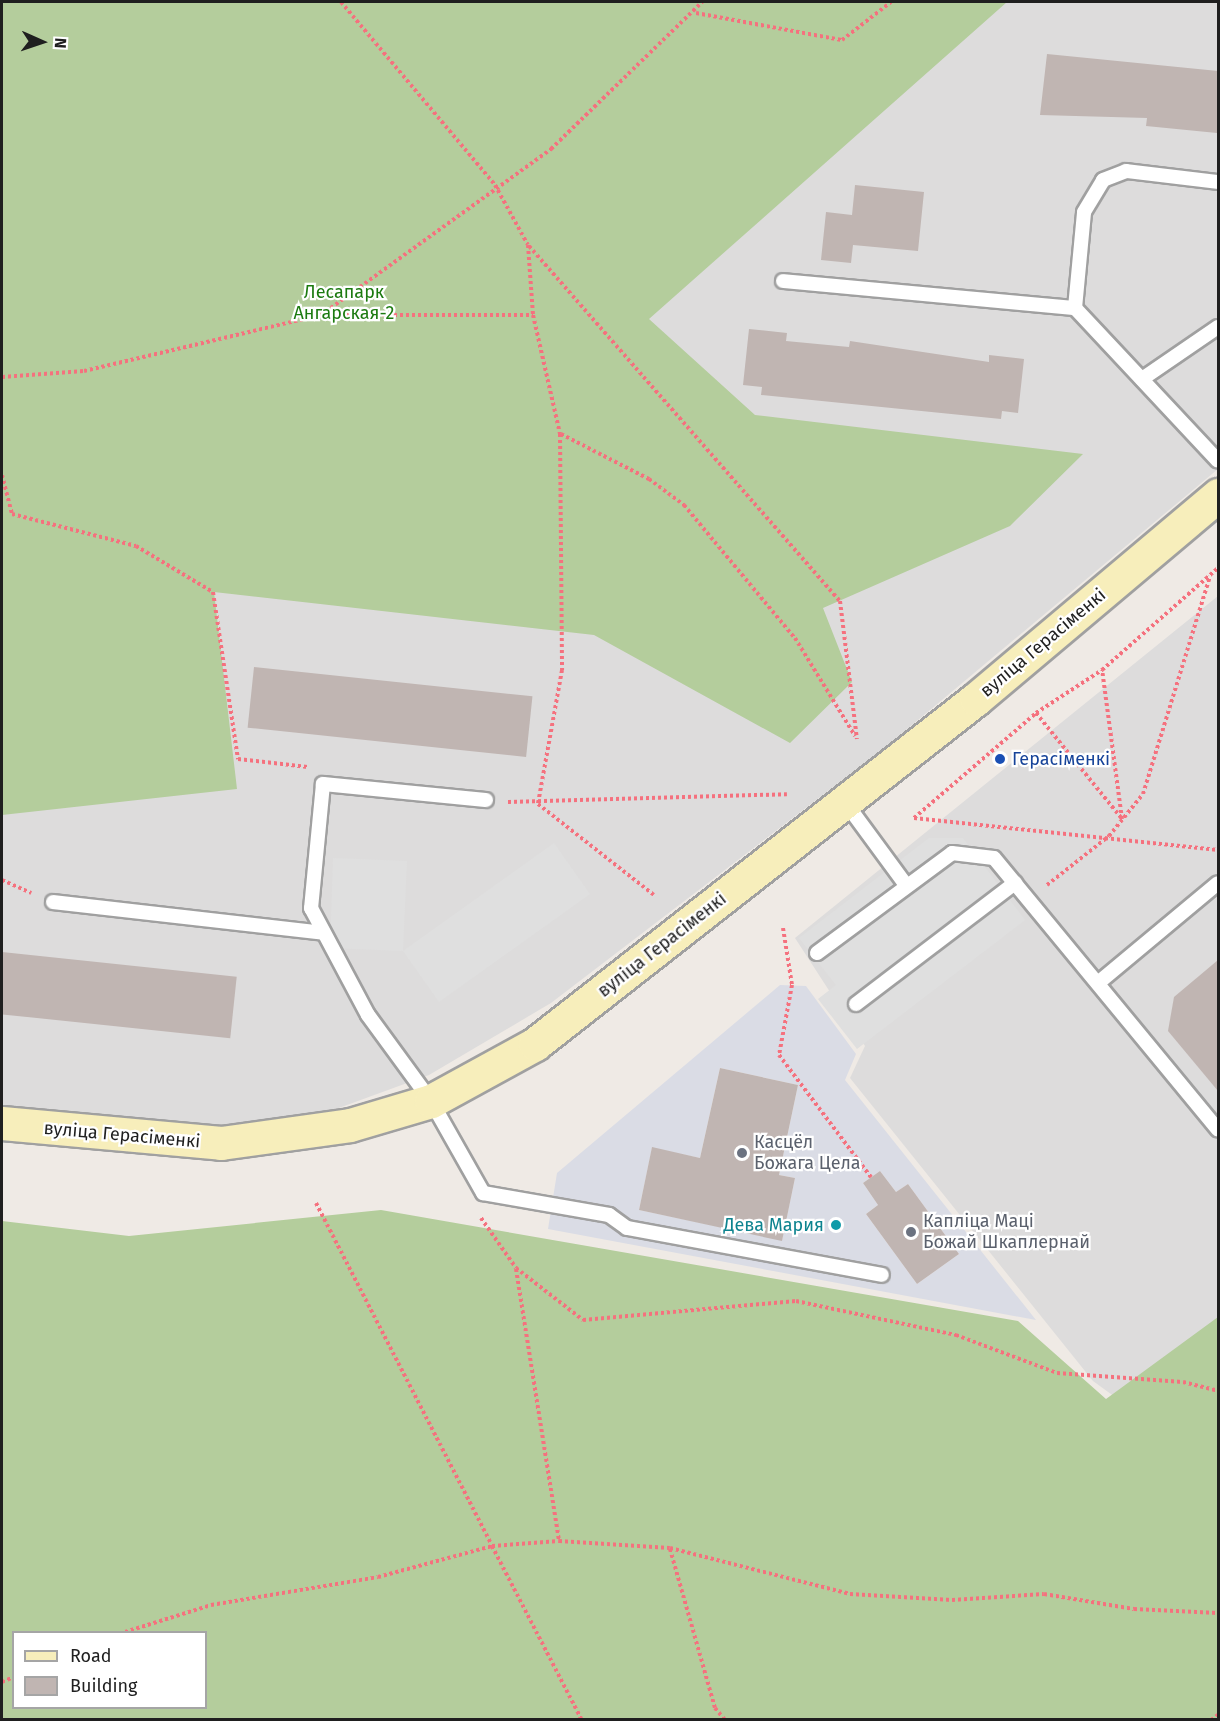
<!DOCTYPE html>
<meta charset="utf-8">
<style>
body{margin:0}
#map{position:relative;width:1220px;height:1721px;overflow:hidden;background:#efeae5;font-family:"Fira Sans",sans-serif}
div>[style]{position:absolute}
.residential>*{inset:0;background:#dddcdc}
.forest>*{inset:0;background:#b4cd9c}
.parking>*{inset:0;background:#dfdfdf}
.plaza>*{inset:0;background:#dadce5}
.building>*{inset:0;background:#c0b5b2;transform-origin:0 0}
.path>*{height:4px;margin-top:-2px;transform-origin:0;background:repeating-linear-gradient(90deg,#f5717e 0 3px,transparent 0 6px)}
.roads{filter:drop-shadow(2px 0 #a0a0a0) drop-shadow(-2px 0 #a0a0a0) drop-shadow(0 2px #a0a0a0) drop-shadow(0 -2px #a0a0a0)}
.lane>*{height:14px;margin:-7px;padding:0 7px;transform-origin:7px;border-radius:7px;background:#fff}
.secondary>*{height:33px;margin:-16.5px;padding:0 16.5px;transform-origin:16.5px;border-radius:16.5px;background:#f7eebb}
.dots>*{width:16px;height:16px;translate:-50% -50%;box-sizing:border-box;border:3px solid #fff;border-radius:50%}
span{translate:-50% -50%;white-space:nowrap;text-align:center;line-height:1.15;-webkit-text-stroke:4.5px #fff;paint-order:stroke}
.park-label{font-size:18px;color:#1c7a10}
.street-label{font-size:18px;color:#1f1f1f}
.transit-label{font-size:18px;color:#164399}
.left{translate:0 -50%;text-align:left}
.worship-label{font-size:18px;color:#5b616d}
.culture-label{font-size:18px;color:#0d838f}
.right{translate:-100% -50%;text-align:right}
.frame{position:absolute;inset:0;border:3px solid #1f1f1f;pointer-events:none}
.legend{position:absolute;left:12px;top:1631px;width:195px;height:78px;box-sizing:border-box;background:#fff;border:2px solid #a5a5a5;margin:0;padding:8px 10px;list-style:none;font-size:18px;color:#1f1f1f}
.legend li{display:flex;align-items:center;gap:12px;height:30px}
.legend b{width:30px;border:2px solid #a5a5a5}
.north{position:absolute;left:12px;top:12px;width:60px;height:60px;-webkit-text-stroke:4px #fff;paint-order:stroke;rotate:93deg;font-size:16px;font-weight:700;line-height:24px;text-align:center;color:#1f1f1f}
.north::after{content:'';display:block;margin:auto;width:21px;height:27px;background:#1f1f1f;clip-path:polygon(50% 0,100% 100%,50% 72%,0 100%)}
</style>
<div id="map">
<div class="residential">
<div style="clip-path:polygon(2px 2px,1218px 2px,1218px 469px,887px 746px,551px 1003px,429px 1075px,295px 1124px,143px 1128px,2px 1111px)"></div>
<div style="clip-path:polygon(1218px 596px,1218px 1472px,1093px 1381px,850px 1078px,865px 1046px,795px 938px)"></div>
</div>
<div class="forest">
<div style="clip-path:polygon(2px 2px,1007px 2px,649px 319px,755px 415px,1083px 454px,1010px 526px,823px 608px,852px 682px,790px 743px,594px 635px,214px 592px,237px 789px,2px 815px)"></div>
<div style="clip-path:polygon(evenodd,381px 1210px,1018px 1321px,1106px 1399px,1218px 1317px,1218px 1719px,2px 1719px,2px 1221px,129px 1236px,381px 1210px,14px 1632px,206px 1632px,206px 1708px,14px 1708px,14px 1632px)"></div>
</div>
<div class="parking">
<div style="clip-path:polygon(929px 838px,963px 838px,1025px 920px,857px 1049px,818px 999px,836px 985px,799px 938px)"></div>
<div style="clip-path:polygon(554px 843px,590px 894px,439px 1002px,403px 951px,330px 948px,333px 858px,407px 861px,403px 951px)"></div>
</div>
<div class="plaza">
<div style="clip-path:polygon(evenodd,780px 985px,806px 986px,856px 1054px,845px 1080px,1036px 1320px,548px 1229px,557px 1173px,780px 985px,720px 1068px,798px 1085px,779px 1175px,795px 1178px,782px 1240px,639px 1210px,652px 1148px,700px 1158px,720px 1068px,780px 985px,880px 1171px,896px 1192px,908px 1184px,959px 1254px,917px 1284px,866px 1214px,878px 1205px,863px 1183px,880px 1171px)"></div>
</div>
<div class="building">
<div style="clip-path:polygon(1047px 54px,1218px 71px,1217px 133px,1146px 126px,1147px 118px,1040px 115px)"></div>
<div style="clip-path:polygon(855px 185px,924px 192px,918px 251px,853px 245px,851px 263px,821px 260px,826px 212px,852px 215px)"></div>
<div style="clip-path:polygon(749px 329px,787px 333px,786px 341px,849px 347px,850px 341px,989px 362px,989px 355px,1024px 359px,1018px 413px,1002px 411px,1001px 419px,761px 395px,762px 387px,743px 385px)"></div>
<div style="left:254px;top:667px;width:280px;height:61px;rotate:6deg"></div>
<div style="left:2px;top:952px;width:236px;height:62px;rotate:6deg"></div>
<div style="clip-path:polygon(1218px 960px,1218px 1091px,1168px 1031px,1174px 997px)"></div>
<div style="clip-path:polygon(720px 1068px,798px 1085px,779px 1175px,795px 1178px,782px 1241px,639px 1210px,652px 1147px,700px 1158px)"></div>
<div style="clip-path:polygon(880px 1171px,896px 1192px,908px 1184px,959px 1254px,917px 1284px,866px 1214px,878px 1205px,863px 1183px)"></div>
</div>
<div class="path">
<div style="left:341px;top:2px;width:239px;rotate:49.9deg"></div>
<div style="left:495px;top:185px;width:68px;rotate:61.2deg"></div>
<div style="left:528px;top:245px;width:70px;rotate:85.9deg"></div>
<div style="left:533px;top:315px;width:122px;rotate:77.2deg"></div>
<div style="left:560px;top:434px;width:236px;rotate:89.5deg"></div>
<div style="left:562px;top:670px;width:136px;rotate:100.2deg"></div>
<div style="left:538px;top:804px;width:147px;rotate:38.1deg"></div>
<div style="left:696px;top:13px;width:148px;rotate:10.5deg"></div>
<div style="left:842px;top:40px;width:62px;rotate:-37.8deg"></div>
<div style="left:529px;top:246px;width:472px;rotate:48.8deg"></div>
<div style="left:840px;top:601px;width:139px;rotate:83deg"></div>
<div style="left:322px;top:315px;width:211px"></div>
<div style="left:2px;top:377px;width:82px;rotate:-4.2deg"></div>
<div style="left:84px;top:371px;width:244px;rotate:-13.3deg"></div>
<div style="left:321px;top:315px;width:284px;rotate:-35.8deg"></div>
<div style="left:551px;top:149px;width:211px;rotate:-44.2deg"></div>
<div style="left:561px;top:434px;width:99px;rotate:27.1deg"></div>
<div style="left:649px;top:479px;width:44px;rotate:36.6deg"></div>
<div style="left:684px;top:505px;width:173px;rotate:50.2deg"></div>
<div style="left:795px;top:638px;width:115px;rotate:58.5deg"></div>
<div style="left:2px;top:475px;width:40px;rotate:75.6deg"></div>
<div style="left:12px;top:514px;width:128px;rotate:14.5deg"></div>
<div style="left:136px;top:546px;width:90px;rotate:30.9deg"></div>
<div style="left:213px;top:592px;width:169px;rotate:81.5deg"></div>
<div style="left:238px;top:759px;width:70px;rotate:6.5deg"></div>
<div style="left:1036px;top:713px;width:136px;rotate:50.9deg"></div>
<div style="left:1122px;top:819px;width:150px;rotate:-97.6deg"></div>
<div style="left:508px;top:802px;width:279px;rotate:-1.6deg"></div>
<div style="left:914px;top:818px;width:161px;rotate:-40.7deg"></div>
<div style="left:1036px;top:713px;width:79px;rotate:-33.1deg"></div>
<div style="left:1102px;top:670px;width:154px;rotate:-41.3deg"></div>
<div style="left:914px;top:818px;width:306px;rotate:6deg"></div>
<div style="left:2px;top:880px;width:32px;rotate:24deg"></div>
<div style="left:1047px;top:885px;width:79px;rotate:-38.3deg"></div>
<div style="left:1109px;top:836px;width:54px;rotate:-51deg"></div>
<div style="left:1143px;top:794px;width:228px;rotate:-72.9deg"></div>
<div style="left:783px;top:928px;width:58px;rotate:81deg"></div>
<div style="left:792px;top:985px;width:71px;rotate:100.5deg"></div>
<div style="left:779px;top:1055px;width:153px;rotate:53deg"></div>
<div style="left:316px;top:1203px;width:386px;rotate:62.8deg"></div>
<div style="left:492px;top:1546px;width:67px;rotate:-4.3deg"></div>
<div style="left:559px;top:1541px;width:111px;rotate:3.6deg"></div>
<div style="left:670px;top:1548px;width:186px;rotate:14.3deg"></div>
<div style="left:850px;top:1594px;width:102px;rotate:3.4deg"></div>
<div style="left:952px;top:1600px;width:92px;rotate:-3.7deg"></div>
<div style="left:1044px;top:1594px;width:91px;rotate:9.5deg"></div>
<div style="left:1134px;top:1609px;width:84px;rotate:2.7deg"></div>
<div style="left:481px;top:1218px;width:61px;rotate:55deg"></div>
<div style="left:516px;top:1268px;width:85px;rotate:37.8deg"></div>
<div style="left:583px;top:1320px;width:214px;rotate:-5.1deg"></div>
<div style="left:796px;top:1301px;width:164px;rotate:12deg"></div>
<div style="left:956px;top:1335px;width:108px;rotate:20.6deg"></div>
<div style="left:1057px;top:1373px;width:126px;rotate:4.1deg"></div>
<div style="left:1183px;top:1382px;width:36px;rotate:14deg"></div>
<div style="left:516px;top:1269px;width:275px;rotate:81deg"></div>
<div style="left:670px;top:1549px;width:165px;rotate:74.2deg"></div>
<div style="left:715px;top:1708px;width:16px;rotate:50deg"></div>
<div style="left:125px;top:1632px;width:90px;rotate:-17.4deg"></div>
<div style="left:211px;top:1605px;width:169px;rotate:-9.5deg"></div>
<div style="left:378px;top:1577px;width:118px;rotate:-15.2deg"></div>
<div style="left:492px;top:1546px;width:196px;rotate:62.7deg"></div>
<div style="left:2px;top:1682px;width:13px;rotate:-23deg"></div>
<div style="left:1211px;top:1720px;width:9px;rotate:-36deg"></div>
</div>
<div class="roads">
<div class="lane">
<div style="left:783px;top:281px;width:293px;rotate:5.3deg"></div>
<div style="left:1075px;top:308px;width:209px;rotate:46.9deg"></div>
<div style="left:1075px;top:308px;width:96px;rotate:-84.6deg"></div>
<div style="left:1084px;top:212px;width:37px;rotate:-59deg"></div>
<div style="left:1103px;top:180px;width:25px;rotate:-21deg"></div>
<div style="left:1126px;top:171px;width:93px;rotate:6.8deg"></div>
<div style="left:1142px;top:379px;width:92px;rotate:-34.4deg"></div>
<div style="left:486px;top:800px;width:164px;rotate:-174.4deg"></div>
<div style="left:323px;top:784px;width:125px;rotate:95.5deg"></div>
<div style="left:311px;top:908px;width:121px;rotate:62deg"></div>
<div style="left:368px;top:1015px;width:107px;rotate:53.8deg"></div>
<div style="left:431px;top:1101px;width:106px;rotate:60.5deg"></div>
<div style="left:483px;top:1193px;width:128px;rotate:9.9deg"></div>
<div style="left:609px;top:1215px;width:22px;rotate:36deg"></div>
<div style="left:627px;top:1228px;width:259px;rotate:10.4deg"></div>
<div style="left:845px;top:802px;width:103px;rotate:53.7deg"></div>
<div style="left:53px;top:902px;width:272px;rotate:6.5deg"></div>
<div style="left:817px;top:953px;width:168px;rotate:-36.5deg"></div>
<div style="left:952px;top:853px;width:42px;rotate:6.8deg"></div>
<div style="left:994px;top:858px;width:352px;rotate:50.5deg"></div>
<div style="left:1098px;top:983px;width:156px;rotate:-39.8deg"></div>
<div style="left:856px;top:1004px;width:200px;rotate:-37.3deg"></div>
</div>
<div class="secondary">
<div style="left:2px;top:1123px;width:220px;rotate:5.2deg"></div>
<div style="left:221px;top:1143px;width:130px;rotate:-7.9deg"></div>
<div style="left:350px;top:1125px;width:84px;rotate:-16.5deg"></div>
<div style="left:431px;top:1101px;width:119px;rotate:-28.7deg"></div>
<div style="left:535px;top:1044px;width:560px;rotate:-38.04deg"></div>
<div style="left:976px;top:699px;width:317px;rotate:-40.1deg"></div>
</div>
</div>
<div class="dots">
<div style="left:1000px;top:759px;background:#1a4fb4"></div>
<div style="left:742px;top:1153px;background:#6b7280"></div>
<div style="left:836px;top:1225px;background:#0f9aa8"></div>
<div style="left:911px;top:1232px;background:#6b7280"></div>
</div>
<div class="park-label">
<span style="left:344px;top:303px">Лесапарк<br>Ангарская-2</span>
</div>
<div class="street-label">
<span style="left:1043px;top:643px;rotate:-40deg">вуліца Герасіменкі</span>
<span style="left:662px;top:945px;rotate:-38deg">вуліца Герасіменкі</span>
<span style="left:122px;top:1135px;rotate:5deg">вуліца Герасіменкі</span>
</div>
<div class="transit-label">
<span class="left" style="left:1012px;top:759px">Герасіменкі</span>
</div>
<div class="worship-label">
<span class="left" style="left:754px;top:1153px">Касцёл<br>Божага Цела</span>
<span class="left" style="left:923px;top:1232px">Капліца Маці<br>Божай Шкаплернай</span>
</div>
<div class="culture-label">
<span class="right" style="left:824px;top:1225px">Дева Мария</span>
</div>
<div class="frame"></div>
<ul class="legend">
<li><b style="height:8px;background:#f7eebb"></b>Road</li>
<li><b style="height:16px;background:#c0b5b2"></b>Building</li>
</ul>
<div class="north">N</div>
</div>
